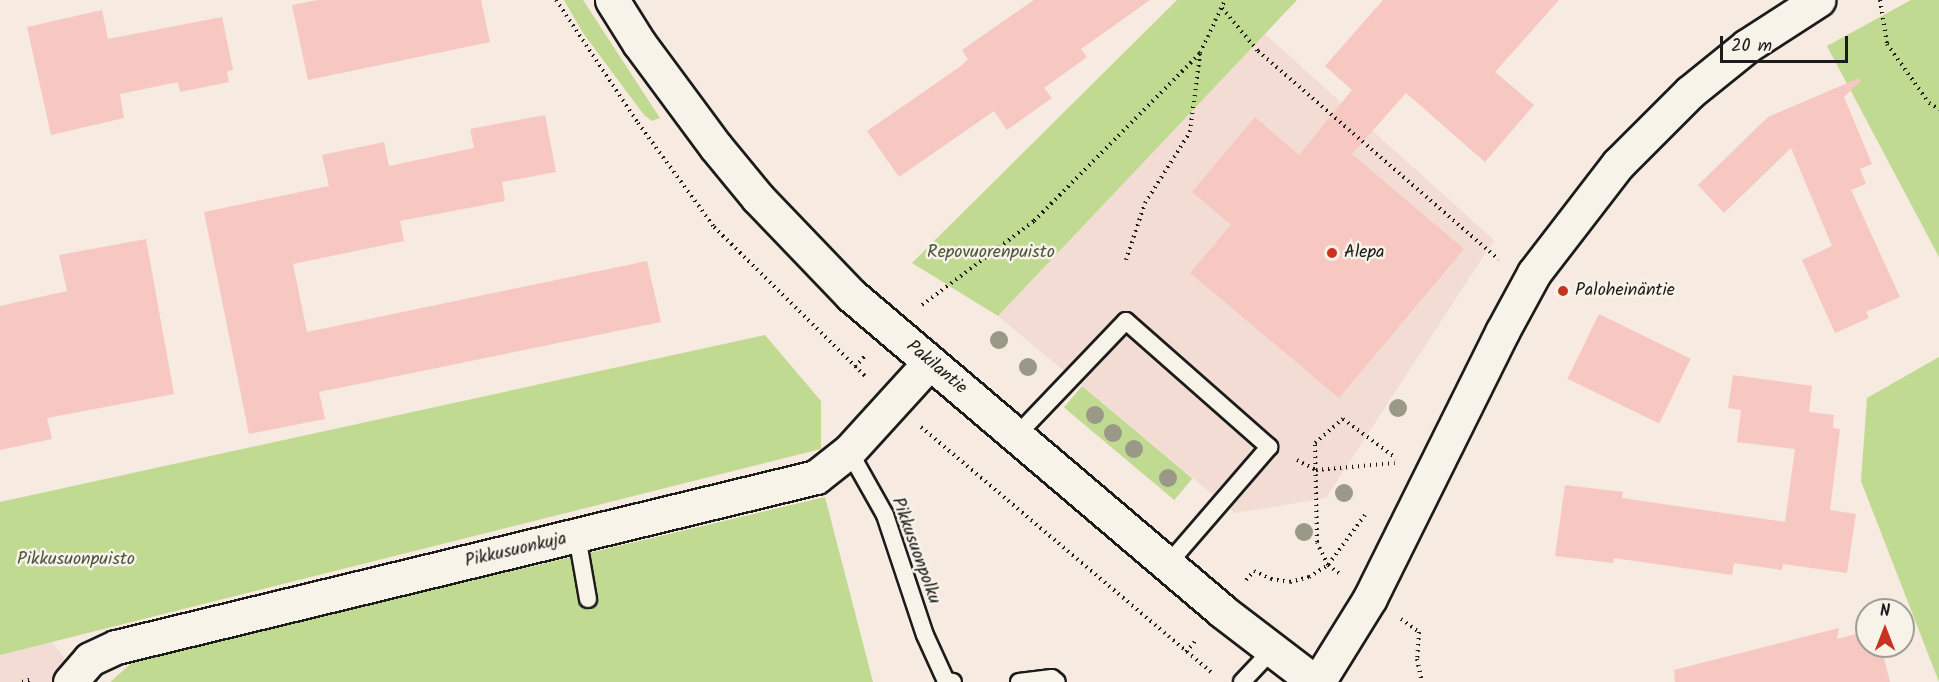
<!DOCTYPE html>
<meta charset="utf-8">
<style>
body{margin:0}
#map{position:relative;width:1939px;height:682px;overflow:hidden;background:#f7eae0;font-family:Kalam,sans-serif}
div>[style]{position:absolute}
.built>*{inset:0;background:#f3dcd3}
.green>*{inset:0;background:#c0da91;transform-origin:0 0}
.building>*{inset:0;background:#f7c7c2;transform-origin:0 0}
.path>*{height:4px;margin-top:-2px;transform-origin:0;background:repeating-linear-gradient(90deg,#1c1c1c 0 1.5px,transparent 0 6px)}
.roads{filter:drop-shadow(2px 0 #1c1c1c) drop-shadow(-2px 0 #1c1c1c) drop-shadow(0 2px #1c1c1c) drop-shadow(0 -2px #1c1c1c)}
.lane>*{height:16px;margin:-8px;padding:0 8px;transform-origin:8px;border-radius:8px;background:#f7f3e8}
.street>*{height:33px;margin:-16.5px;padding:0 16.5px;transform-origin:16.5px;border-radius:16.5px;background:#f7f3e8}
.secondary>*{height:33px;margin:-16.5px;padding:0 16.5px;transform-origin:16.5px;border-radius:16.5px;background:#f7f3e8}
.trees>*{width:18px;height:18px;margin:-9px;border-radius:50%;background:#9a9887}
.dots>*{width:16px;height:16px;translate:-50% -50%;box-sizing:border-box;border:3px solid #f7f3e8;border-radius:50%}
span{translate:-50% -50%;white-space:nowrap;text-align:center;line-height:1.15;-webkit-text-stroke:5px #f7f3e8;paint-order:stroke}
.park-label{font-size:18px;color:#4d553f}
.poi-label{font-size:18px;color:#1c1c1c}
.left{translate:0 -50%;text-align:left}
.street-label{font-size:18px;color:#1c1c1c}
.north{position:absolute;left:1855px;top:598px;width:60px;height:60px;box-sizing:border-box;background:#f7f3e8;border:2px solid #9f9d96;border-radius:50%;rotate:0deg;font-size:16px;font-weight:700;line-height:24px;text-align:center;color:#1c1c1c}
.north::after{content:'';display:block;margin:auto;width:21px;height:27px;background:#c8321e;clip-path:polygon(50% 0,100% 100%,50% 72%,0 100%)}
.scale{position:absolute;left:1720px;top:36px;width:128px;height:27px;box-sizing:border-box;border:3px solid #1c1c1c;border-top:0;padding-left:8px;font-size:18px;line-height:21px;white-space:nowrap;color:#1c1c1c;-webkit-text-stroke:4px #f7f3e8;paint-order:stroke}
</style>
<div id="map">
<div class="built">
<div style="clip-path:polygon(1265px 34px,1494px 240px,1326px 498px,1235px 513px,998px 316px)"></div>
<div style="clip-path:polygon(51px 641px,83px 682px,0 682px,0 655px)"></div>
</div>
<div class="green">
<div style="clip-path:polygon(564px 0,583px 0,660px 118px,652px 121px,644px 115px,583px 33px)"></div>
<div style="clip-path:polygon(1177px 0,1297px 0,998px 316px,912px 263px)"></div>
<div style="clip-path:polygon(1911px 0,1939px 0,1939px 257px,1827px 46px)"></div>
<div style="clip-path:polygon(765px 335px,821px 401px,821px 449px,0 655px,0 502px)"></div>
<div style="clip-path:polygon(1939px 357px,1939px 682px,1861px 481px,1867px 398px)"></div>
<div style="left:1082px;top:386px;width:144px;height:28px;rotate:40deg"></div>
<div style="clip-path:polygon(825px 497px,873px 682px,110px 682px,135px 660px)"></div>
</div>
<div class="building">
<div style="clip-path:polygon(318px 0,481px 0,490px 42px,308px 80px,292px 5px)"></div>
<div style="clip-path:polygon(1034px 0,1150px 0,1081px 49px,1087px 57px,1044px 88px,1052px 98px,1007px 130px,994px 111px,899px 177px,867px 131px,961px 66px,968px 59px,962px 50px)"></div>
<div style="clip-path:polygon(1383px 0,1559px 0,1495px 72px,1534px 105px,1485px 162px,1406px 93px,1352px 154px,1464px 249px,1339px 398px,1190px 273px,1231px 225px,1192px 192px,1255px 117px,1299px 155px,1352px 90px,1325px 66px)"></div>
<div style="clip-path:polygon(102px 10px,108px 39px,222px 17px,233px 70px,227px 72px,229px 82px,180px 92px,178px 82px,120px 94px,124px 118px,51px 135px,27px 27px)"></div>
<div style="clip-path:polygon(1859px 78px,1861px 81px,1844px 97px,1872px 164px,1860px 169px,1866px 184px,1851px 190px,1900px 297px,1866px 312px,1869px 318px,1835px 333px,1802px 260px,1832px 246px,1791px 148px,1724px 213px,1698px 185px,1768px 117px)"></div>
<div style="clip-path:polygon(545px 115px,556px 172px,502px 182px,505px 201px,400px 221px,404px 241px,293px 264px,307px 332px,647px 261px,661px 322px,319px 392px,325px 419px,249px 434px,204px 212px,329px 186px,322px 155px,384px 142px,389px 166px,474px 148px,470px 129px)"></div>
<div style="clip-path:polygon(146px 239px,174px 394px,47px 418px,52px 439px,0 450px,0 306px,67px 291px,59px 255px)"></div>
<div style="left:1599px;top:314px;width:102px;height:72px;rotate:26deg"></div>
<div style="clip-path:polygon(1733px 375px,1812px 386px,1809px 412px,1834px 415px,1833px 428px,1840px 429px,1830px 510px,1856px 514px,1847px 573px,1783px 564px,1782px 570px,1734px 563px,1732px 575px,1614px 558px,1613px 563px,1555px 556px,1565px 485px,1623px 492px,1622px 498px,1785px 522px,1795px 449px,1737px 442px,1741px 410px,1728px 408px)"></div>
<div style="clip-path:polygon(1839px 628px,1837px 639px,1867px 631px,1867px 646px,1881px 646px,1890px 682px,1675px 682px,1674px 670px)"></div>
</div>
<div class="path">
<div style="left:556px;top:0;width:148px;rotate:56.3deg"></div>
<div style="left:638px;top:123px;width:129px;rotate:53.8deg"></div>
<div style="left:714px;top:227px;width:212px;rotate:44.6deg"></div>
<div style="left:1880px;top:0;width:45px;rotate:81deg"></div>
<div style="left:1887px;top:44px;width:72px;rotate:54.6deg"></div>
<div style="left:1929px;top:103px;width:12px;rotate:31deg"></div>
<div style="left:1222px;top:8px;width:56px;rotate:50.1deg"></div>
<div style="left:1258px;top:51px;width:318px;rotate:40.9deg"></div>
<div style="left:1126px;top:260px;width:60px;rotate:-71.6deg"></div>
<div style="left:1145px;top:203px;width:84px;rotate:-57.6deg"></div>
<div style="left:1190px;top:132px;width:79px;rotate:-82.7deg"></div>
<div style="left:922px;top:305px;width:140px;rotate:-36.9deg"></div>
<div style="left:1034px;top:221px;width:236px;rotate:-45.3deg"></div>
<div style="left:1200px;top:53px;width:59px;rotate:-64.7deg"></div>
<div style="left:855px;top:367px;width:15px;rotate:-48deg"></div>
<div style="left:921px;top:427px;width:382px;rotate:40.2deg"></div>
<div style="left:1297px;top:460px;width:21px;rotate:28deg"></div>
<div style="left:1316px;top:470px;width:79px;rotate:-5.1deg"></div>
<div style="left:1365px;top:515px;width:62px;rotate:126.5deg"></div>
<div style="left:1328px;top:565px;width:25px;rotate:-116deg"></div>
<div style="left:1317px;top:542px;width:99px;rotate:-91.2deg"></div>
<div style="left:1315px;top:443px;width:37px;rotate:-41deg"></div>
<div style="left:1343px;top:419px;width:66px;rotate:36.3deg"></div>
<div style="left:1246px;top:580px;width:12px;rotate:-48deg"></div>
<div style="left:1254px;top:571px;width:19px;rotate:25deg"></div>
<div style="left:1271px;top:579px;width:19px;rotate:9deg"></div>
<div style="left:1290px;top:582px;width:20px;rotate:-15deg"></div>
<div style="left:1309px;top:577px;width:22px;rotate:-32deg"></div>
<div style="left:1328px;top:565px;width:15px;rotate:37deg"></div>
<div style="left:1401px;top:619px;width:22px;rotate:36deg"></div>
<div style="left:1419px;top:632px;width:27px;rotate:94deg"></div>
<div style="left:1417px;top:659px;width:24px;rotate:78deg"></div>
<div style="left:1186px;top:652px;width:17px;rotate:-50deg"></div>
<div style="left:22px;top:682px;width:11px;rotate:-15deg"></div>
</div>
<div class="roads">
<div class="lane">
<div style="left:1016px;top:436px;width:159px;rotate:-46.3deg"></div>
<div style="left:1126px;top:321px;width:191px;rotate:41.4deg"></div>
<div style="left:1269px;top:447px;width:156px;rotate:130.8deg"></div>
<div style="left:849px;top:451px;width:73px;rotate:60.6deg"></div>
<div style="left:885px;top:515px;width:126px;rotate:71.6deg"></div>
<div style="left:925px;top:635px;width:51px;rotate:65.5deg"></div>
<div style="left:946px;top:681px;width:7px;rotate:8deg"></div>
<div style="left:577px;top:536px;width:64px;rotate:80.1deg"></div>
<div style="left:1019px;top:682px;width:33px;rotate:-7deg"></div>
<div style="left:1052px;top:678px;width:6px;rotate:39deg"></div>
<div style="left:1242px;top:682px;width:45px;rotate:-46.8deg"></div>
</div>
<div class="street">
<div style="left:70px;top:682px;width:30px;rotate:-49deg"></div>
<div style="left:90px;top:659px;width:29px;rotate:-25deg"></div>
<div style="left:116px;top:647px;width:720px;rotate:-13.65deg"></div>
<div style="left:816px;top:477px;width:42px;rotate:-38.2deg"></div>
<div style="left:849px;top:451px;width:120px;rotate:-47.7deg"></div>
</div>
<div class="secondary">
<div style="left:612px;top:0;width:51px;rotate:57.9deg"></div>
<div style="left:639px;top:43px;width:129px;rotate:53.5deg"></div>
<div style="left:716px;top:147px;width:66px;rotate:50.5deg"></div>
<div style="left:758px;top:198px;width:134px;rotate:46.2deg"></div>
<div style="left:851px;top:295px;width:487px;rotate:40.4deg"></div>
<div style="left:1222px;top:611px;width:117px;rotate:37.4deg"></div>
<div style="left:1318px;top:682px;width:99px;rotate:-58.2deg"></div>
<div style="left:1370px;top:598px;width:297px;rotate:-63.6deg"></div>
<div style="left:1502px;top:332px;width:67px;rotate:-61.5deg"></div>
<div style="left:1534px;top:273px;width:138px;rotate:-52.4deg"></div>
<div style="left:1618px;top:164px;width:102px;rotate:-45deg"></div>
<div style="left:1690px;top:92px;width:73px;rotate:-38.9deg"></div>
<div style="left:1747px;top:46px;width:85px;rotate:-32.9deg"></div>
</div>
</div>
<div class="trees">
<div style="left:999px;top:340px"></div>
<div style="left:1028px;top:367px"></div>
<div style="left:1398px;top:408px"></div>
<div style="left:1095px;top:415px"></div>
<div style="left:1113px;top:433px"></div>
<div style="left:1134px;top:449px"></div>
<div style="left:1168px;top:478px"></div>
<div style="left:1344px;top:493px"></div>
<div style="left:1304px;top:532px"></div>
</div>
<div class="dots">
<div style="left:1332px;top:253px;background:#c8321e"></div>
<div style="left:1563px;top:291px;background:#c8321e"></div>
</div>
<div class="park-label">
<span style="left:991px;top:253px">Repovuorenpuisto</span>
<span style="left:76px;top:560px">Pikkusuonpuisto</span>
</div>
<div class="poi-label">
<span class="left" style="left:1344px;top:253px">Alepa</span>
<span class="left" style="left:1575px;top:291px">Paloheinäntie</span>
</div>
<div class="street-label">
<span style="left:936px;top:368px;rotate:40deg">Pakilantie</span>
<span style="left:516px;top:551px;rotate:-13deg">Pikkusuonkuja</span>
<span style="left:915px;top:551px;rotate:70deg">Pikkusuonpolku</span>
</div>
<div class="north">N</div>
<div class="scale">20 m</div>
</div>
